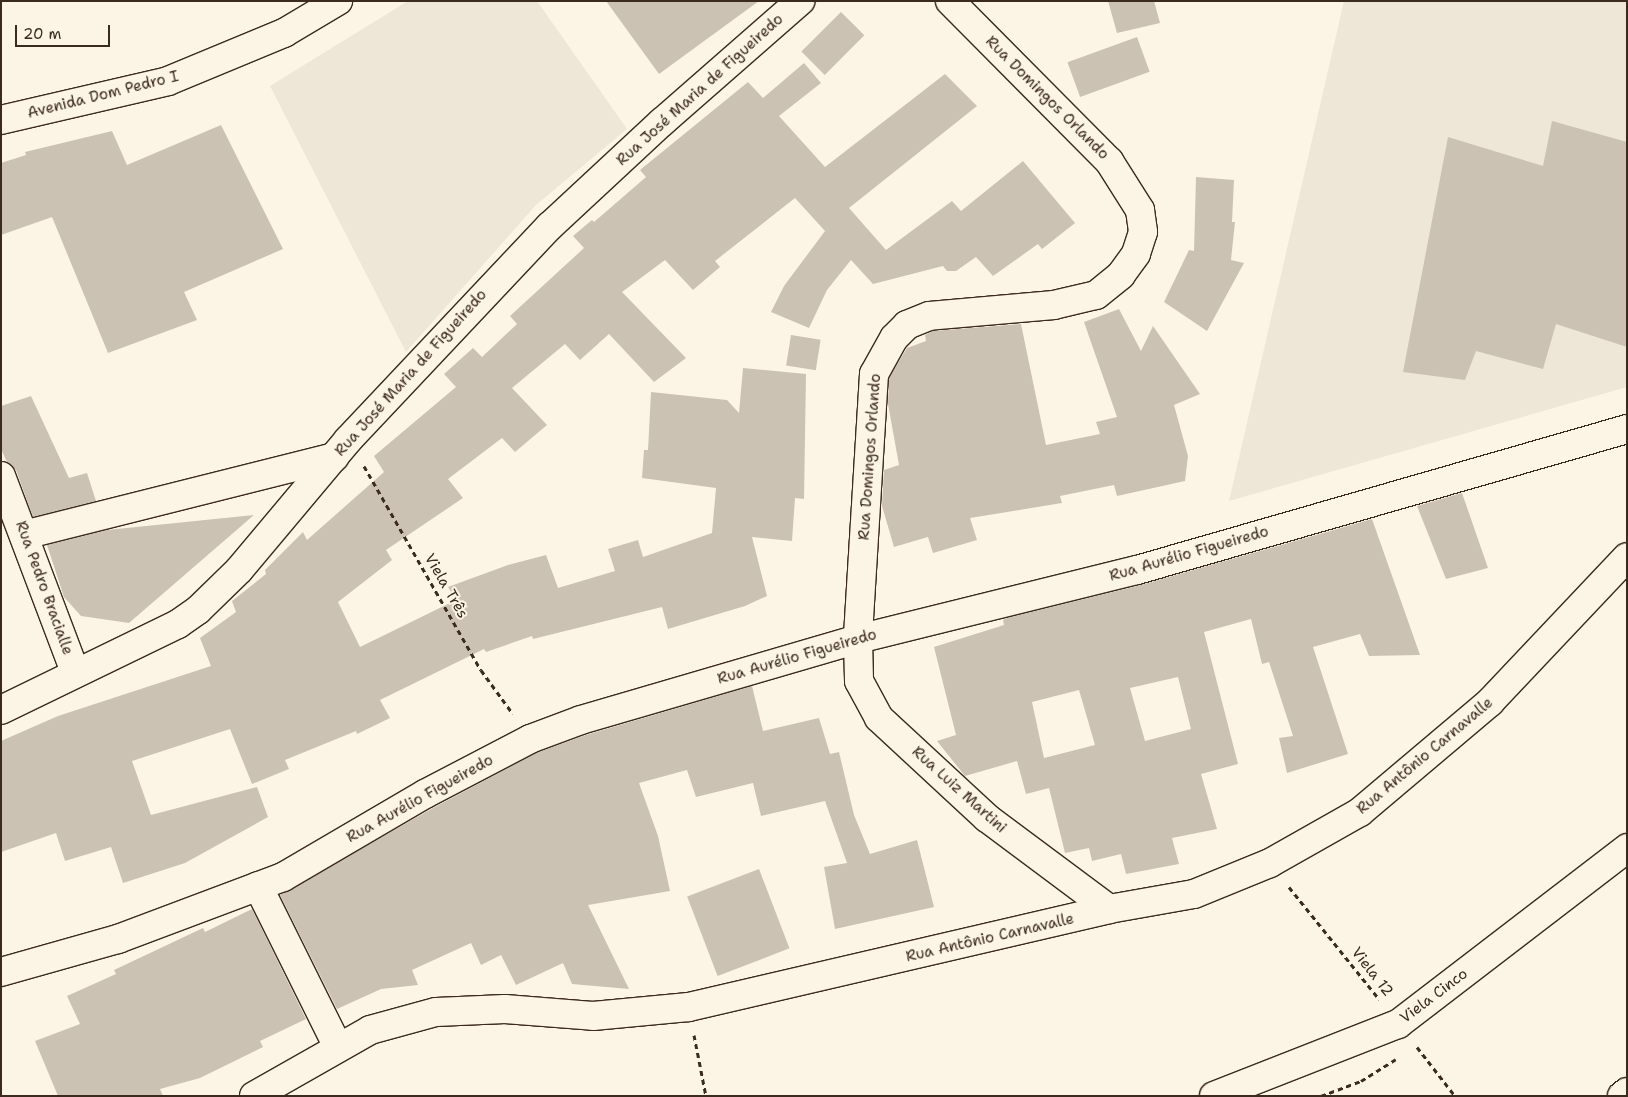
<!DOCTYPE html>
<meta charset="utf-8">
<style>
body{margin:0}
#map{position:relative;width:1628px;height:1097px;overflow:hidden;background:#fcf5e5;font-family:"Shantell Sans",sans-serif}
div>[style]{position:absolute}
.built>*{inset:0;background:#eee6d6}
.building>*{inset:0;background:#ccc2b3;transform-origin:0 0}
.path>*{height:3px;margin-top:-1.5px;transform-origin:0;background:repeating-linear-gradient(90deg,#3b2a1e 0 5px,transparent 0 9px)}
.roads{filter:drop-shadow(1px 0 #3b2a1e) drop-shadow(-1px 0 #3b2a1e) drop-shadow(0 1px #3b2a1e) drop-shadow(0 -1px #3b2a1e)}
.street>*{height:28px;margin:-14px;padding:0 14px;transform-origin:14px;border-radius:14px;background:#fcf5e5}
.secondary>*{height:28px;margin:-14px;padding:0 14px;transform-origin:14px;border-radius:14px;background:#fcf5e5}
span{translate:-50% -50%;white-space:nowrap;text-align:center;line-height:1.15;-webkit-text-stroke:4px #fcf5e5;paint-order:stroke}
.street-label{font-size:15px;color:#3b2a1e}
.frame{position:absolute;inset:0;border:2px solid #3b2a1e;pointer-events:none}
.scale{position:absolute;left:15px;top:25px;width:95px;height:22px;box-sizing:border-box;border:2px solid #3b2a1e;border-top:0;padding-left:6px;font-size:15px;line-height:18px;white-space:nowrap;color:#3b2a1e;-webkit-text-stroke:4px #fcf5e5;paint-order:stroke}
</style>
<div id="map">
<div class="built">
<div style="clip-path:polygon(408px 1px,537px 1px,627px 129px,536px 205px,406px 352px,270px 86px)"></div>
<div style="clip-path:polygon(1344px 1px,1627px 1px,1627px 387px,1229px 501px)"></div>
</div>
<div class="building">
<div style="clip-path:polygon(606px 1px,759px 1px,659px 74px)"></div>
<div style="clip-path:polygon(1108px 1px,1154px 1px,1160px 23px,1117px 33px)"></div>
<div style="left:841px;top:12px;width:33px;height:56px;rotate:45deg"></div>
<div style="left:1137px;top:37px;width:37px;height:74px;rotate:70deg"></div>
<div style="clip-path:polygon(804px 63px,821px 83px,779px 116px,825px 167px,945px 74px,977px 106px,849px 208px,886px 250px,952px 201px,961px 211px,1023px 161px,1075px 223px,1042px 249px,1038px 244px,993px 276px,976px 257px,956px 271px,947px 271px,943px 266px,873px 284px,851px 260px,827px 290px,809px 328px,771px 312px,784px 286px,825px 231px,795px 198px,715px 261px,720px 267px,693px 290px,665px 260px,622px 292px,686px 358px,654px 382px,609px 334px,580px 360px,565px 344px,512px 388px,547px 425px,515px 452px,502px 438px,448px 479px,463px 498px,386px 550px,392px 560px,338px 602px,360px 647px,456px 600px,448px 587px,508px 565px,546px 555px,558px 588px,615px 571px,608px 549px,638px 540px,643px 557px,712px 533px,716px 488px,642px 478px,644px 450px,648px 450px,651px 392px,727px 400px,739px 413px,743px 368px,806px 374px,804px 499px,795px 498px,792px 541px,752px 537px,767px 596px,745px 606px,668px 629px,662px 607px,533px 639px,532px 636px,486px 652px,484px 649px,380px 700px,390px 718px,357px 734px,356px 731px,285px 760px,289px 769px,252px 784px,230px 729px,132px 761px,151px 815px,257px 787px,268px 817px,185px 863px,123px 883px,111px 847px,65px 861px,56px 833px,1px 852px,1px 741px,58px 716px,211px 666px,200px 638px,236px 612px,232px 601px,266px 574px,265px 570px,303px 532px,307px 540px,384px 472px,374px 456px,456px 387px,444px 374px,473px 348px,482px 357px,517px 324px,510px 316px,584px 248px,573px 236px,592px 220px,594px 222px,646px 177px,640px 170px,748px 82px,763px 98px)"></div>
<div style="clip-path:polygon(1552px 121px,1627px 142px,1627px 347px,1556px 324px,1543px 369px,1476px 351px,1465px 380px,1403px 372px,1448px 137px,1543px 166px)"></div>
<div style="clip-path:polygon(221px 125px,283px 249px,184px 292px,197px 320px,108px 353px,52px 217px,1px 235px,1px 163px,26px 155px,25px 152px,112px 131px,127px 165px)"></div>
<div style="clip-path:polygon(1196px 177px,1234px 180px,1232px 222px,1235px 222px,1231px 260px,1244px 263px,1207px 331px,1164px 302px,1189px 250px,1194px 251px)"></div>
<div style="clip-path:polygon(1119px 309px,1141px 351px,1153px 326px,1200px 394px,1174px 405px,1188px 456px,1185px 481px,1117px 496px,1114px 485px,1060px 496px,1062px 503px,970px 518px,977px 540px,933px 553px,928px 537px,894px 547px,882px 506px,884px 470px,899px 465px,888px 404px,889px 378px,907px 348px,926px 341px,925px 335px,933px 331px,1021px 324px,1046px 445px,1100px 434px,1096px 422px,1117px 417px,1084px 322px)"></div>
<div style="left:791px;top:335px;width:30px;height:31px;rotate:9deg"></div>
<div style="clip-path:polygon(31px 396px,69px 478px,87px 473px,96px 501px,33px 517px,16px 470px,7px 462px,1px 449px,1px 406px)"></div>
<div style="clip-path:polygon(1462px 493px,1488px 568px,1446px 579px,1417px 506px)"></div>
<div style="clip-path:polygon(254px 515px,129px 623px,81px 616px,64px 597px,47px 545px,107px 530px)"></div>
<div style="clip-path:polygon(evenodd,1372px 519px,1420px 655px,1369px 656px,1360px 634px,1313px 647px,1348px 754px,1287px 773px,1279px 738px,1293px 736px,1269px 662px,1262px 664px,1251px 619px,1204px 632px,1238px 764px,1201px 774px,1217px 829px,1172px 838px,1179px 864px,1126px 874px,1121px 854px,1092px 861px,1089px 848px,1065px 853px,1049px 788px,1026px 794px,1017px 761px,965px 776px,937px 741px,956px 735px,934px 647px,1004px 625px,1003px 620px,1007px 618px,1141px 585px,1372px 519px,1178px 677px,1191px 729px,1145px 741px,1130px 688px,1178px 677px,1372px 519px,1079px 690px,1095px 745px,1044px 758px,1032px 702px,1079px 690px)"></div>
<div style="clip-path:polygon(752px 686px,763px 731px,819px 718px,830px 754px,839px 752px,854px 815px,870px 854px,917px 840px,934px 907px,835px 929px,824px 867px,847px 863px,825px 801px,761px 816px,753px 783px,696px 797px,687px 770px,639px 783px,658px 836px,670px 891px,588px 905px,629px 989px,572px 984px,563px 963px,516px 985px,501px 955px,481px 965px,471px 943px,412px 970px,418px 985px,381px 989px,337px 1009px,280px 895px,433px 808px,536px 753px,586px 735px)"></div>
<div style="left:759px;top:869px;width:85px;height:77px;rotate:69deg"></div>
<div style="clip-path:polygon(252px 909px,306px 1019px,260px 1041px,263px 1047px,200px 1078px,160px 1089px,163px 1096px,58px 1096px,35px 1041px,80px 1024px,67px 996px,116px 974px,114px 970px,203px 928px,205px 932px)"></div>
</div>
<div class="path">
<div style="left:364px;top:466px;width:235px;rotate:60.2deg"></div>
<div style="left:481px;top:670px;width:54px;rotate:54deg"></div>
<div style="left:1289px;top:887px;width:144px;rotate:51.2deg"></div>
<div style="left:694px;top:1035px;width:62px;rotate:78.9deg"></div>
<div style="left:1417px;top:1047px;width:62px;rotate:52.2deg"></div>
<div style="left:1321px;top:1096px;width:43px;rotate:-20.6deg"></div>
<div style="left:1361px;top:1081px;width:41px;rotate:-32.2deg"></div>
</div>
<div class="roads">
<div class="street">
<div style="left:950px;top:1px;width:226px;rotate:45.2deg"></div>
<div style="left:1109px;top:161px;width:58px;rotate:57.7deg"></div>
<div style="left:1140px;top:210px;width:22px;rotate:82deg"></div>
<div style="left:1143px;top:232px;width:23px;rotate:108deg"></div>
<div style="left:1136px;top:254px;width:26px;rotate:126deg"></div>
<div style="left:1121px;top:275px;width:32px;rotate:141deg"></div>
<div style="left:1096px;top:295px;width:43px;rotate:166.6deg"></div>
<div style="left:1054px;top:305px;width:125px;rotate:175deg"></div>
<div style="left:929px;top:316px;width:24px;rotate:158deg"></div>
<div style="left:907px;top:325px;width:18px;rotate:135deg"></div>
<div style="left:894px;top:338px;width:41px;rotate:119.1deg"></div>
<div style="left:874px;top:374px;width:265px;rotate:93.5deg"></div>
<div style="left:858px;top:639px;width:42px;rotate:88.6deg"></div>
<div style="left:859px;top:681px;width:42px;rotate:61.6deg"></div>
<div style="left:879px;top:718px;width:147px;rotate:42.8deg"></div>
<div style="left:987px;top:818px;width:152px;rotate:36.7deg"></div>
<div style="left:1px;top:476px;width:210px;rotate:69.3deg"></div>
<div style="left:24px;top:535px;width:320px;rotate:-14.1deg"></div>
<div style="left:258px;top:886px;width:180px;rotate:63.6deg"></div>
<div style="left:1px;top:972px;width:122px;rotate:-15.8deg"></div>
<div style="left:118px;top:939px;width:176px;rotate:-20.6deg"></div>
<div style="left:283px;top:877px;width:164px;rotate:-30.3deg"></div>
<div style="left:425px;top:794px;width:119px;rotate:-27.6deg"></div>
<div style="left:530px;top:739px;width:54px;rotate:-20.4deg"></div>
<div style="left:581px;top:720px;width:289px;rotate:-16.3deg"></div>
<div style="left:858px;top:639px;width:287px;rotate:-13.9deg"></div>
<div style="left:1137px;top:570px;width:510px;rotate:-16.05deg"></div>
<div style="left:254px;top:1096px;width:133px;rotate:-29.6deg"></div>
<div style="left:370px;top:1030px;width:68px;rotate:-15.3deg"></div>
<div style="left:436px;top:1012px;width:69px;rotate:-2.5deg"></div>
<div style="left:505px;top:1009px;width:88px;rotate:4.5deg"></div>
<div style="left:593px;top:1016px;width:96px;rotate:-5.4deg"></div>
<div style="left:689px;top:1007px;width:431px;rotate:-13.1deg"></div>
<div style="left:1109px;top:909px;width:86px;rotate:-10deg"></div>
<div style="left:1194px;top:894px;width:82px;rotate:-22.2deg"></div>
<div style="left:1270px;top:863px;width:103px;rotate:-29.5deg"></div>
<div style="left:1360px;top:812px;width:170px;rotate:-40.2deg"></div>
<div style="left:1490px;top:702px;width:199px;rotate:-46.6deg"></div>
<div style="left:1214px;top:1096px;width:198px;rotate:-21.4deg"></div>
<div style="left:1398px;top:1024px;width:289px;rotate:-37.5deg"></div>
<div style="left:1622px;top:1096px;width:6px;rotate:-39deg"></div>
</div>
<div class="secondary">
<div style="left:1px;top:120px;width:171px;rotate:-13.1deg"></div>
<div style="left:168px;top:81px;width:126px;rotate:-22.5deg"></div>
<div style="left:284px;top:33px;width:63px;rotate:-30.7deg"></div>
<div style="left:1px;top:710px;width:197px;rotate:-25.9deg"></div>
<div style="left:178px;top:624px;width:24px;rotate:-35deg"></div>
<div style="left:198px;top:610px;width:57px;rotate:-44.3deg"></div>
<div style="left:239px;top:570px;width:170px;rotate:-50deg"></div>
<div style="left:348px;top:440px;width:294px;rotate:-46.7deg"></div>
<div style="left:550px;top:226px;width:153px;rotate:-42.9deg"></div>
<div style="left:662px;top:122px;width:184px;rotate:-41.2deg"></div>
</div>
</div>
<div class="street-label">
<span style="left:700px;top:90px;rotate:-42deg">Rua José Maria de Figueiredo</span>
<span style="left:103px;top:95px;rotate:-14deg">Avenida Dom Pedro I</span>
<span style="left:1047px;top:98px;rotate:45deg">Rua Domingos Orlando</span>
<span style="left:411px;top:373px;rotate:-48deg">Rua José Maria de Figueiredo</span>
<span style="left:870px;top:457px;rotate:-86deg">Rua Domingos Orlando</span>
<span style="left:1189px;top:554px;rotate:-16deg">Rua Aurélio Figueiredo</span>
<span style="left:446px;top:586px;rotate:60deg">Viela Três</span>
<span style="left:44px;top:588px;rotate:70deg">Rua Pedro Bracialle</span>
<span style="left:797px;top:657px;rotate:-16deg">Rua Aurélio Figueiredo</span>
<span style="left:1425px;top:756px;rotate:-40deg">Rua Antônio Carnavalle</span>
<span style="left:959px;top:790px;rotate:42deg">Rua Luiz Martini</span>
<span style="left:420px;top:799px;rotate:-29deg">Rua Aurélio Figueiredo</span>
<span style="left:990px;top:938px;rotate:-13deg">Rua Antônio Carnavalle</span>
<span style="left:1372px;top:972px;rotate:52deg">Viela 12</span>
<span style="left:1434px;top:996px;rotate:-37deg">Viela Cinco</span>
</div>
<div class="frame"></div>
<div class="scale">20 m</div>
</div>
